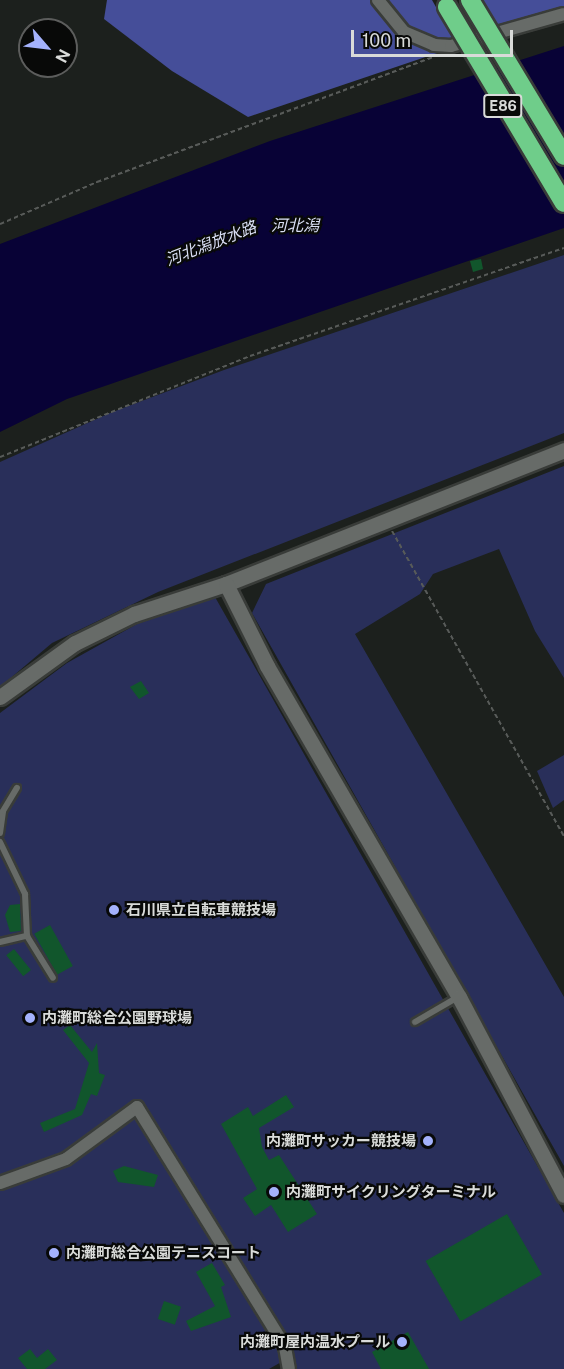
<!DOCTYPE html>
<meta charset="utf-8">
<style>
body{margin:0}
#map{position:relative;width:564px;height:1369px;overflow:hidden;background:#1c201d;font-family:"Public Sans","Noto Sans JP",sans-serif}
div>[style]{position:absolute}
.green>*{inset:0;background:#292f5a}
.forest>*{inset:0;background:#454e99}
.water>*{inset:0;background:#080236}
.building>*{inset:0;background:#11562c;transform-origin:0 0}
.path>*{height:2px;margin-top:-1px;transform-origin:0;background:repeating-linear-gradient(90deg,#585b59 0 4.5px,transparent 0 7.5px)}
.roads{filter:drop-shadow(2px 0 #393c39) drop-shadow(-2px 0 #393c39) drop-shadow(0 2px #393c39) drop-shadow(0 -2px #393c39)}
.service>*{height:6px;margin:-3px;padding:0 3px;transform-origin:3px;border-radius:3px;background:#676b68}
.minor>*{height:12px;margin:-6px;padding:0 6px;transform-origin:6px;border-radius:6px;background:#676b68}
.tertiary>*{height:15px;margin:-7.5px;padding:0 7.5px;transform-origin:7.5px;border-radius:7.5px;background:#676b68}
.bridges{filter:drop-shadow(2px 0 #393c39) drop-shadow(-2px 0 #393c39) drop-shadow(0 2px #393c39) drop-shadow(0 -2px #393c39)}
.motorway-bridge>*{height:18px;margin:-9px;padding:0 9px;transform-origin:9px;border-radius:9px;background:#6fcd8a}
.dots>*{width:16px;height:16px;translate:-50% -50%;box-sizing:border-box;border:3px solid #080908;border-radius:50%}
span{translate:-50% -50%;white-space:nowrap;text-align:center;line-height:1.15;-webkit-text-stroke:4.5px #080908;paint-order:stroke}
.shield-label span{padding:2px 4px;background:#080908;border:2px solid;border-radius:4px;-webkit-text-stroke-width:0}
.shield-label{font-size:14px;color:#d9dbd9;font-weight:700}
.poi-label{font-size:15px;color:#d9dbd9;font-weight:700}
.left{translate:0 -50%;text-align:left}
.right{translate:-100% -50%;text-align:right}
.water-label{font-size:16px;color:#dadff5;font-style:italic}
.north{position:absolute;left:18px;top:18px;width:60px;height:60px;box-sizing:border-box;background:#080908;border:2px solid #5c5d5c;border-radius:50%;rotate:118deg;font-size:16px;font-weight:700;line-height:24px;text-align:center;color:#d9dbd9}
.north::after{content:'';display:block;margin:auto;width:21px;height:27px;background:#a4b2fc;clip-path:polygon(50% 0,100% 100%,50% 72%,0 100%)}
.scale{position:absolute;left:351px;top:30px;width:162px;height:27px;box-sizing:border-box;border:3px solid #d9dbd9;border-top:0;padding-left:8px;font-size:18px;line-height:21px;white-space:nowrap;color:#d9dbd9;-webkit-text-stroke:4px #080908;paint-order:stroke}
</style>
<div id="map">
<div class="green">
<div style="clip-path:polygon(564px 255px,564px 433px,158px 592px,52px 643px,0 687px,0 462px,110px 413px,224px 370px)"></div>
<div style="clip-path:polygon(564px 466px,564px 678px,535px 631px,499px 549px,433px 574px,420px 594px,355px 634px,564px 997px,564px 1166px,252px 613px,266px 584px)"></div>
<div style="clip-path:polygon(215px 597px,564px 1213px,564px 1369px,296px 1369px,290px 1357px,269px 1369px,0 1369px,0 713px,67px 663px,137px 624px)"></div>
<div style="clip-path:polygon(564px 755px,564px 800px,553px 808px,537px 771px)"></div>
</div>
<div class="forest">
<div style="clip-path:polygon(107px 0,432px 0,458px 46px,248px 117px,172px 71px,104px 19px)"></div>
<div style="clip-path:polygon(463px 0,564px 0,564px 8px,483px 34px)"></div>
</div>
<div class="water">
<div style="clip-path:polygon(564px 46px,564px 228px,67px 399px,0 432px,0 244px,270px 141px)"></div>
</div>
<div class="building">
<div style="clip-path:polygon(481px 259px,483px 269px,473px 272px,470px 261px)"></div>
<div style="clip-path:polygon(141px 681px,149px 693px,139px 699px,130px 687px)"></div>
<div style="clip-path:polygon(20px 904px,21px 931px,10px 932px,5px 915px,10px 905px)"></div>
<div style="left:50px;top:925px;width:47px;height:18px;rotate:61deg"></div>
<div style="left:14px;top:949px;width:27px;height:10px;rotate:51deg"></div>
<div style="clip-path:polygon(70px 1025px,92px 1052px,97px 1043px,99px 1073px,105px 1075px,97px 1096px,91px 1094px,82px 1115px,44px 1132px,40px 1123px,75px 1109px,89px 1063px,63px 1030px)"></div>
<div style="clip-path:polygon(286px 1095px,294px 1107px,259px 1128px,262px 1147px,269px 1160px,279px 1155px,317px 1214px,288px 1232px,271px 1205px,255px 1216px,243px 1198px,257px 1189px,221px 1124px,248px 1107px,253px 1116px)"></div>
<div style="clip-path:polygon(124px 1166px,158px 1175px,154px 1187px,118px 1182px,113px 1171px)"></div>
<div style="left:507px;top:1214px;width:70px;height:94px;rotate:60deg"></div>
<div style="clip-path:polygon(212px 1263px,225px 1285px,221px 1287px,231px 1317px,191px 1331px,186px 1321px,215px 1306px,196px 1272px)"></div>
<div style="left:164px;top:1301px;width:18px;height:19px;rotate:19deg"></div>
<div style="clip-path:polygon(408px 1332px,429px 1369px,381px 1369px,372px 1352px)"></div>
<div style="clip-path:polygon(30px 1349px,37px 1358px,48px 1349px,57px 1360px,45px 1369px,27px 1369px,18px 1358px)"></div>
</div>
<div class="path">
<div style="left:0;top:224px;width:106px;rotate:-23.4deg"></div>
<div style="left:97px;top:182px;width:358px;rotate:-20.4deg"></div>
<div style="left:0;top:457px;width:270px;rotate:-22deg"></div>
<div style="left:250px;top:356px;width:332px;rotate:-19deg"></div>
<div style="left:392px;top:531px;width:350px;rotate:60.6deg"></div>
</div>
<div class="roads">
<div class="service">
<div style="left:0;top:833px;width:22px;rotate:-82deg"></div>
<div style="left:3px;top:811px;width:27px;rotate:-59deg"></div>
<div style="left:0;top:842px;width:58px;rotate:64.3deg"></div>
<div style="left:25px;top:894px;width:42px;rotate:87.3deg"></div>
<div style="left:27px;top:936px;width:49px;rotate:58.2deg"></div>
<div style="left:0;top:942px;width:28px;rotate:-13deg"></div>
<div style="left:415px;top:1022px;width:50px;rotate:-30.2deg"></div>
</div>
<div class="minor">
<div style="left:378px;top:0;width:41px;rotate:50.9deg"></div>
<div style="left:404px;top:32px;width:33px;rotate:23deg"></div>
<div style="left:434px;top:45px;width:17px;rotate:3deg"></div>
<div style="left:451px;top:46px;width:117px;rotate:-15.8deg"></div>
<div style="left:0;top:1183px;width:70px;rotate:-20deg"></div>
<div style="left:66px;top:1159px;width:88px;rotate:-36.2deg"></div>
<div style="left:137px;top:1107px;width:282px;rotate:58.3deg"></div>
<div style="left:285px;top:1347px;width:22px;rotate:80deg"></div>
</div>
<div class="tertiary">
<div style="left:226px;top:584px;width:364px;rotate:-21.6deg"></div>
<div style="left:0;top:697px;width:92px;rotate:-35.8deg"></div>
<div style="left:75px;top:643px;width:66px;rotate:-26.2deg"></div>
<div style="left:134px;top:614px;width:97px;rotate:-18.1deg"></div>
<div style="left:226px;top:584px;width:92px;rotate:63.4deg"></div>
<div style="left:267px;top:666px;width:383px;rotate:59.9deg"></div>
<div style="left:459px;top:997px;width:224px;rotate:62.1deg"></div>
</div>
</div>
<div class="bridges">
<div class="motorway-bridge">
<div style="left:470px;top:0;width:182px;rotate:58.9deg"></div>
<div style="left:447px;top:7px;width:228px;rotate:59.2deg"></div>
</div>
</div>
<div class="dots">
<div style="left:114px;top:910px;background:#a4b2fc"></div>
<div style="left:30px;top:1018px;background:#a4b2fc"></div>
<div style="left:428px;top:1141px;background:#a4b2fc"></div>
<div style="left:274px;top:1192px;background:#a4b2fc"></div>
<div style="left:54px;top:1253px;background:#a4b2fc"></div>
<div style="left:402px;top:1342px;background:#a4b2fc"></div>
</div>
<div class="shield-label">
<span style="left:503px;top:106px">E86</span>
</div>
<div class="poi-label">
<span class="left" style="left:126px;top:910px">石川県立自転車競技場</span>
<span class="left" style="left:42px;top:1018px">内灘町総合公園野球場</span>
<span class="right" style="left:416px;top:1141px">内灘町サッカー競技場</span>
<span class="left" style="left:286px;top:1192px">内灘町サイクリングターミナル</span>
<span class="left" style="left:66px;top:1253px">内灘町総合公園テニスコート</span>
<span class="right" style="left:390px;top:1342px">内灘町屋内温水プール</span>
</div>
<div class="water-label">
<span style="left:295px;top:226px">河北潟</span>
<span style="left:211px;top:244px;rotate:-21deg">河北潟放水路</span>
</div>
<div class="north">N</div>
<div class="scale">100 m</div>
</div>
